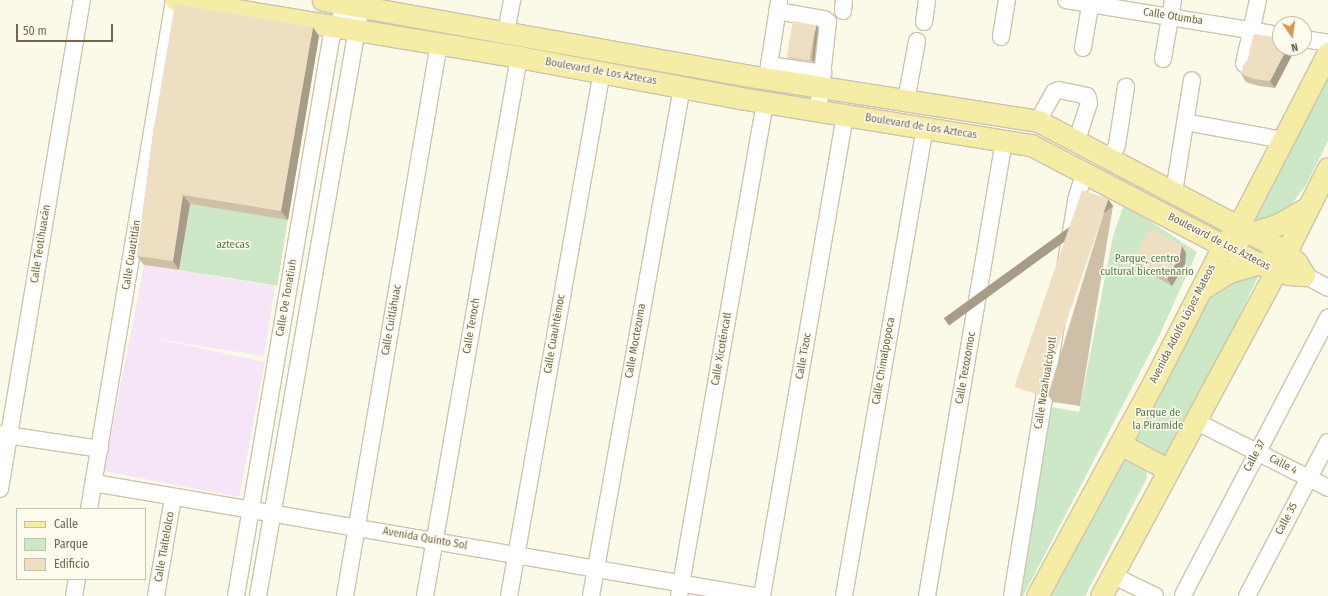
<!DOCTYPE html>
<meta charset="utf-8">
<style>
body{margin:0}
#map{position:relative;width:1328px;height:596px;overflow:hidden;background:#fbf9e8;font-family:"Fira Sans Condensed",sans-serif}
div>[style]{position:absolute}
.education>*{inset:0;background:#f5e5f7}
.green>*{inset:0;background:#cce8c7;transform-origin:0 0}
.roads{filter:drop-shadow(1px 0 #ccc4af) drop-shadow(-1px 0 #ccc4af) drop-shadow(0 1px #ccc4af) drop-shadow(0 -1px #ccc4af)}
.minor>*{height:16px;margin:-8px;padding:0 8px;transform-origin:8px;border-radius:8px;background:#fff}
.major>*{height:21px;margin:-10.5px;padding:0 10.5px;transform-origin:10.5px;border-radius:10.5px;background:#f5eca5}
.wall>*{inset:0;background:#cec0a7}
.shaded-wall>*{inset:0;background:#a79c88;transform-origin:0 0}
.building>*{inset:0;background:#efdfc2;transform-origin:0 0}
span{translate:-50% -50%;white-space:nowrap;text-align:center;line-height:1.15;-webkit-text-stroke:3px #fefcee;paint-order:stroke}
.street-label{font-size:11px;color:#73654e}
.park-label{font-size:11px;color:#4b7e49}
.legend{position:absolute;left:16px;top:508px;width:130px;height:72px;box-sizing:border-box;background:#fefcee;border:1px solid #c6c0ae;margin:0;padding:5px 7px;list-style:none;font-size:12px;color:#73654e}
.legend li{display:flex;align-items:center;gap:8px;height:20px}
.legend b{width:20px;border:1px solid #c6c0ae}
.north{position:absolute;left:1272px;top:16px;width:40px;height:40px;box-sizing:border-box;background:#fefcee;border:1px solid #c6c0ae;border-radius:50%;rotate:167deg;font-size:11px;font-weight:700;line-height:16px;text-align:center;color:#73654e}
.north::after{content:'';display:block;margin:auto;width:14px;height:18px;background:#dc9756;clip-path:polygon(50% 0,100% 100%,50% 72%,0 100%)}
.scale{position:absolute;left:16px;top:24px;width:97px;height:18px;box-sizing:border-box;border:2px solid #73654e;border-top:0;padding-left:5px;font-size:12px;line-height:14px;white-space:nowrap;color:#73654e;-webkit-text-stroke:3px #fefcee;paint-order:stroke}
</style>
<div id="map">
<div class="education">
<div style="clip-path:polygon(144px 265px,275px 286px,264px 356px,146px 337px,265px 362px,239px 497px,104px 471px)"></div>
</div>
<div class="green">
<div style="clip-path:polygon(1328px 62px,1328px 141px,1306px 185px,1285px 213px,1261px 225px,1256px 220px,1259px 205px)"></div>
<div style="left:190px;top:204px;width:99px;height:67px;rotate:9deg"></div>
<div style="clip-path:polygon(1124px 204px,1197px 252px,1159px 336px,1023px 596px,1010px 596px,1046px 406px,1079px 412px,1113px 236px)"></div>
<div style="clip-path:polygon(1245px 269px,1258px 277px,1174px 449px,1162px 456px,1132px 439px,1204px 285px)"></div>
<div style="clip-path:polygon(1123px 457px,1146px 467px,1147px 478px,1085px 596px,1044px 596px)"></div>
</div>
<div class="roads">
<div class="minor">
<div style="left:1066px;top:0;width:217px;rotate:9.3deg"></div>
<div style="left:777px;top:11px;width:48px;rotate:9.7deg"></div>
<div style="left:824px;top:19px;width:5px;rotate:37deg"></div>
<div style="left:828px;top:22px;width:90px;rotate:96.4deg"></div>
<div style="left:843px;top:11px;width:11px;rotate:-85deg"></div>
<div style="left:924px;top:22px;width:22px;rotate:-82deg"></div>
<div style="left:506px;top:32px;width:33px;rotate:-79deg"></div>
<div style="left:1001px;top:37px;width:37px;rotate:-81deg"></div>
<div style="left:1304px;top:39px;width:24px;rotate:9deg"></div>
<div style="left:1083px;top:48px;width:49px;rotate:-80.5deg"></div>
<div style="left:1163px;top:59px;width:60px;rotate:-80.4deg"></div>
<div style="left:1244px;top:64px;width:66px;rotate:-77.7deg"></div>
<div style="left:769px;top:65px;width:55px;rotate:8.4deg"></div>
<div style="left:767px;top:78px;width:78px;rotate:-81.1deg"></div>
<div style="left:906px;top:101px;width:61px;rotate:-79.6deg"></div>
<div style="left:1038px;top:121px;width:33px;rotate:-61deg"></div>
<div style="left:1054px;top:92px;width:5px;rotate:-22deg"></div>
<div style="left:1059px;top:90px;width:29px;rotate:12deg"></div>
<div style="left:1087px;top:96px;width:7px;rotate:74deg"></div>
<div style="left:1089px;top:103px;width:40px;rotate:108deg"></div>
<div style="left:1185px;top:122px;width:100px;rotate:10.4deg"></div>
<div style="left:1110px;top:159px;width:16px;rotate:-63deg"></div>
<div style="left:1117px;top:145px;width:59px;rotate:-81.2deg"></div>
<div style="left:1174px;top:192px;width:113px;rotate:-80.9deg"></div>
<div style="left:1304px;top:275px;width:27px;rotate:28deg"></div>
<div style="left:1195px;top:421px;width:149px;rotate:26.7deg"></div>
<div style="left:0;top:434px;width:101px;rotate:8.5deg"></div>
<div style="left:94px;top:483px;width:671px;rotate:9.7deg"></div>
<div style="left:0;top:489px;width:496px;rotate:-80.5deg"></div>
<div style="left:89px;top:509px;width:516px;rotate:-80.52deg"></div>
<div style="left:1112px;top:575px;width:48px;rotate:26deg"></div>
<div style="left:1183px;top:595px;width:313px;rotate:-62.4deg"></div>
<div style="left:74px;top:596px;width:17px;rotate:-80deg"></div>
<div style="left:156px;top:596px;width:99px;rotate:-80.2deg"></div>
<div style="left:236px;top:596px;width:565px;rotate:-80.32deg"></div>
<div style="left:331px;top:39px;width:24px;rotate:-66deg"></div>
<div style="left:341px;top:17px;width:25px;rotate:-43deg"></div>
<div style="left:258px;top:596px;width:605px;rotate:-80.1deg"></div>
<div style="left:345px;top:596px;width:561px;rotate:-80.35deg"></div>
<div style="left:425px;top:596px;width:547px;rotate:-80.11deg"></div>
<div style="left:509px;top:596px;width:533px;rotate:-79.95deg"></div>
<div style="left:591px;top:596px;width:517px;rotate:-79.86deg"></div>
<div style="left:679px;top:596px;width:501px;rotate:-80.12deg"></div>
<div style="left:762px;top:596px;width:488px;rotate:-80.2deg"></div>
<div style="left:844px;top:596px;width:476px;rotate:-80.2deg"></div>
<div style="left:927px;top:596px;width:462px;rotate:-80.4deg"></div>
<div style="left:1012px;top:596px;width:401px;rotate:-80.8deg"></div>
<div style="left:1076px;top:200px;width:30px;rotate:-73deg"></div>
<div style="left:1247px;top:596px;width:174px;rotate:-62.3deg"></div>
</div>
<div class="major">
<div style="left:176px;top:0;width:348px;rotate:9.4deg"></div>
<div style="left:519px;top:57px;width:225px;rotate:10.5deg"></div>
<div style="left:740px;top:98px;width:295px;rotate:9.2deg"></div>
<div style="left:1031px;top:145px;width:255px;rotate:27.6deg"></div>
<div style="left:1257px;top:263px;width:34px;rotate:19deg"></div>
<div style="left:1289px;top:274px;width:15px;rotate:4deg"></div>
<div style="left:323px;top:0;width:428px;rotate:10.1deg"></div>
<div style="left:744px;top:75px;width:298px;rotate:8.9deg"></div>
<div style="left:1038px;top:121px;width:280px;rotate:27.8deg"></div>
<div style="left:1286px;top:252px;width:16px;rotate:45deg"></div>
<div style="left:1297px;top:263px;width:14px;rotate:60deg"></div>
<div style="left:1241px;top:236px;width:38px;rotate:-17deg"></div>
<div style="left:1277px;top:225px;width:34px;rotate:-30deg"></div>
<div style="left:1203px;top:288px;width:31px;rotate:-32deg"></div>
<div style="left:1229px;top:272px;width:35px;rotate:-16deg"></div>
<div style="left:1120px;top:444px;width:55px;rotate:28deg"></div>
<div style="left:1037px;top:596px;width:240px;rotate:-61.4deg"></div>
<div style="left:1152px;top:385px;width:156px;rotate:-62.9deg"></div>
<div style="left:1223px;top:246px;width:22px;rotate:-51deg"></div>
<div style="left:1237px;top:229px;width:198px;rotate:-62.7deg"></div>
<div style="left:1101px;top:596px;width:377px;rotate:-61.7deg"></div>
<div style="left:1280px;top:264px;width:107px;rotate:-63.4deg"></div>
</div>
</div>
<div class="wall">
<div style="clip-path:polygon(818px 28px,814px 62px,789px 58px,787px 56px)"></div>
<div style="clip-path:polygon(1254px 34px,1275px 88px,1259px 86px,1246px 82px,1241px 74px,1248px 59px)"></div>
<div style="clip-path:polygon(319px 36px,288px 220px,190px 204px,179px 270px,144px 265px,137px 256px,154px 127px)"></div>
<div style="clip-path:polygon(1108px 199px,1113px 206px,1080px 406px,1053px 402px,1048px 395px)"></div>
<div style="clip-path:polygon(1182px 246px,1186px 253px,1185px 264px,1172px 286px,1138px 267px,1133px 260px)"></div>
</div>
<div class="shaded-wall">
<div style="clip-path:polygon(816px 25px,818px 28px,814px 62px,812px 60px)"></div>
<div style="clip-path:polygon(313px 27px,319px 36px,288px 220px,281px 211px)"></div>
<div style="clip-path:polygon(1287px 48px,1296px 48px,1275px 88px,1270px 81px)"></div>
<div style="clip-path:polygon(183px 195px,190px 204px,179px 270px,173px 261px)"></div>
<div style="left:1108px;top:199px;width:9px;height:203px;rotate:54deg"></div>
<div style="clip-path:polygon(1182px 246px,1186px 253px,1185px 264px,1172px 286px,1167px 279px)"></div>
</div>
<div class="building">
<div style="clip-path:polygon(175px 4px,313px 27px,281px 211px,183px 195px,173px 261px,137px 256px,154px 127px)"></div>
<div style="left:793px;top:21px;width:23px;height:36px;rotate:10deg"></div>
<div style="clip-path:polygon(1254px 34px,1280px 38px,1280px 48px,1287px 48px,1270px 81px,1254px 79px,1241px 74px,1243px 65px,1248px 59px)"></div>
<div style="left:1082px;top:190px;width:28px;height:208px;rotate:19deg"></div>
<div style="clip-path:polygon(1151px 228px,1182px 246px,1180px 256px,1167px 279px,1133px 260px)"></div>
</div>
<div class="street-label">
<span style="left:1173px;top:17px;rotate:9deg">Calle Otumba</span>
<span style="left:601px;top:72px;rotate:10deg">Boulevard de Los Aztecas</span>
<span style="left:921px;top:127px;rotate:9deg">Boulevard de Los Aztecas</span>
<span style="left:1219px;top:242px;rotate:27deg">Boulevard de Los Aztecas</span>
<span style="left:41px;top:244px;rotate:-81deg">Calle Teotihuacán</span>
<span style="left:132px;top:255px;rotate:-81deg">Calle Cuautitlán</span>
<span style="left:287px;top:298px;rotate:-80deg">Calle De Tonatiuh</span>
<span style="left:392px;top:320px;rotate:-80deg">Calle Cuitláhuac</span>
<span style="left:1183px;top:324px;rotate:-63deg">Avenida Adolfo López Mateos</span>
<span style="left:472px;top:326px;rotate:-80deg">Calle Tenoch</span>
<span style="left:555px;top:334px;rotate:-80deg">Calle Cuauhtémoc</span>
<span style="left:636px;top:341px;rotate:-80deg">Calle Moctezuma</span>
<span style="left:722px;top:349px;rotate:-80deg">Calle Xicoténcatl</span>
<span style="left:804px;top:356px;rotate:-80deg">Calle Tizoc</span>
<span style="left:884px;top:361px;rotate:-80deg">Calle Chimalpopoca</span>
<span style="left:966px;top:368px;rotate:-80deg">Calle Tezozomoc</span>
<span style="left:1046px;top:383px;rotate:-81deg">Calle Nezahualcóyotl</span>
<span style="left:1255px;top:456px;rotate:-62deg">Calle 37</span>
<span style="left:1283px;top:465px;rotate:27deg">Calle 4</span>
<span style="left:1287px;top:519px;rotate:-62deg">Calle 35</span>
<span style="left:425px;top:539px;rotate:10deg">Avenida Quinto Sol</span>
<span style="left:165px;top:547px;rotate:-80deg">Calle Tlaltelolco</span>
</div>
<div class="park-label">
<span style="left:233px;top:245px">aztecas</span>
<span style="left:1147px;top:266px">Parque, centro<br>cultural bicentenario</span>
<span style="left:1158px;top:420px">Parque de<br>la Piramide</span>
</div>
<ul class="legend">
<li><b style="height:5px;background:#f5eca5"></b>Calle</li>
<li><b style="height:11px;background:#cce8c7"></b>Parque</li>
<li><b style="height:11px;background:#efdfc2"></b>Edificio</li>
</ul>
<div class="north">N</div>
<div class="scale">50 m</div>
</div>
